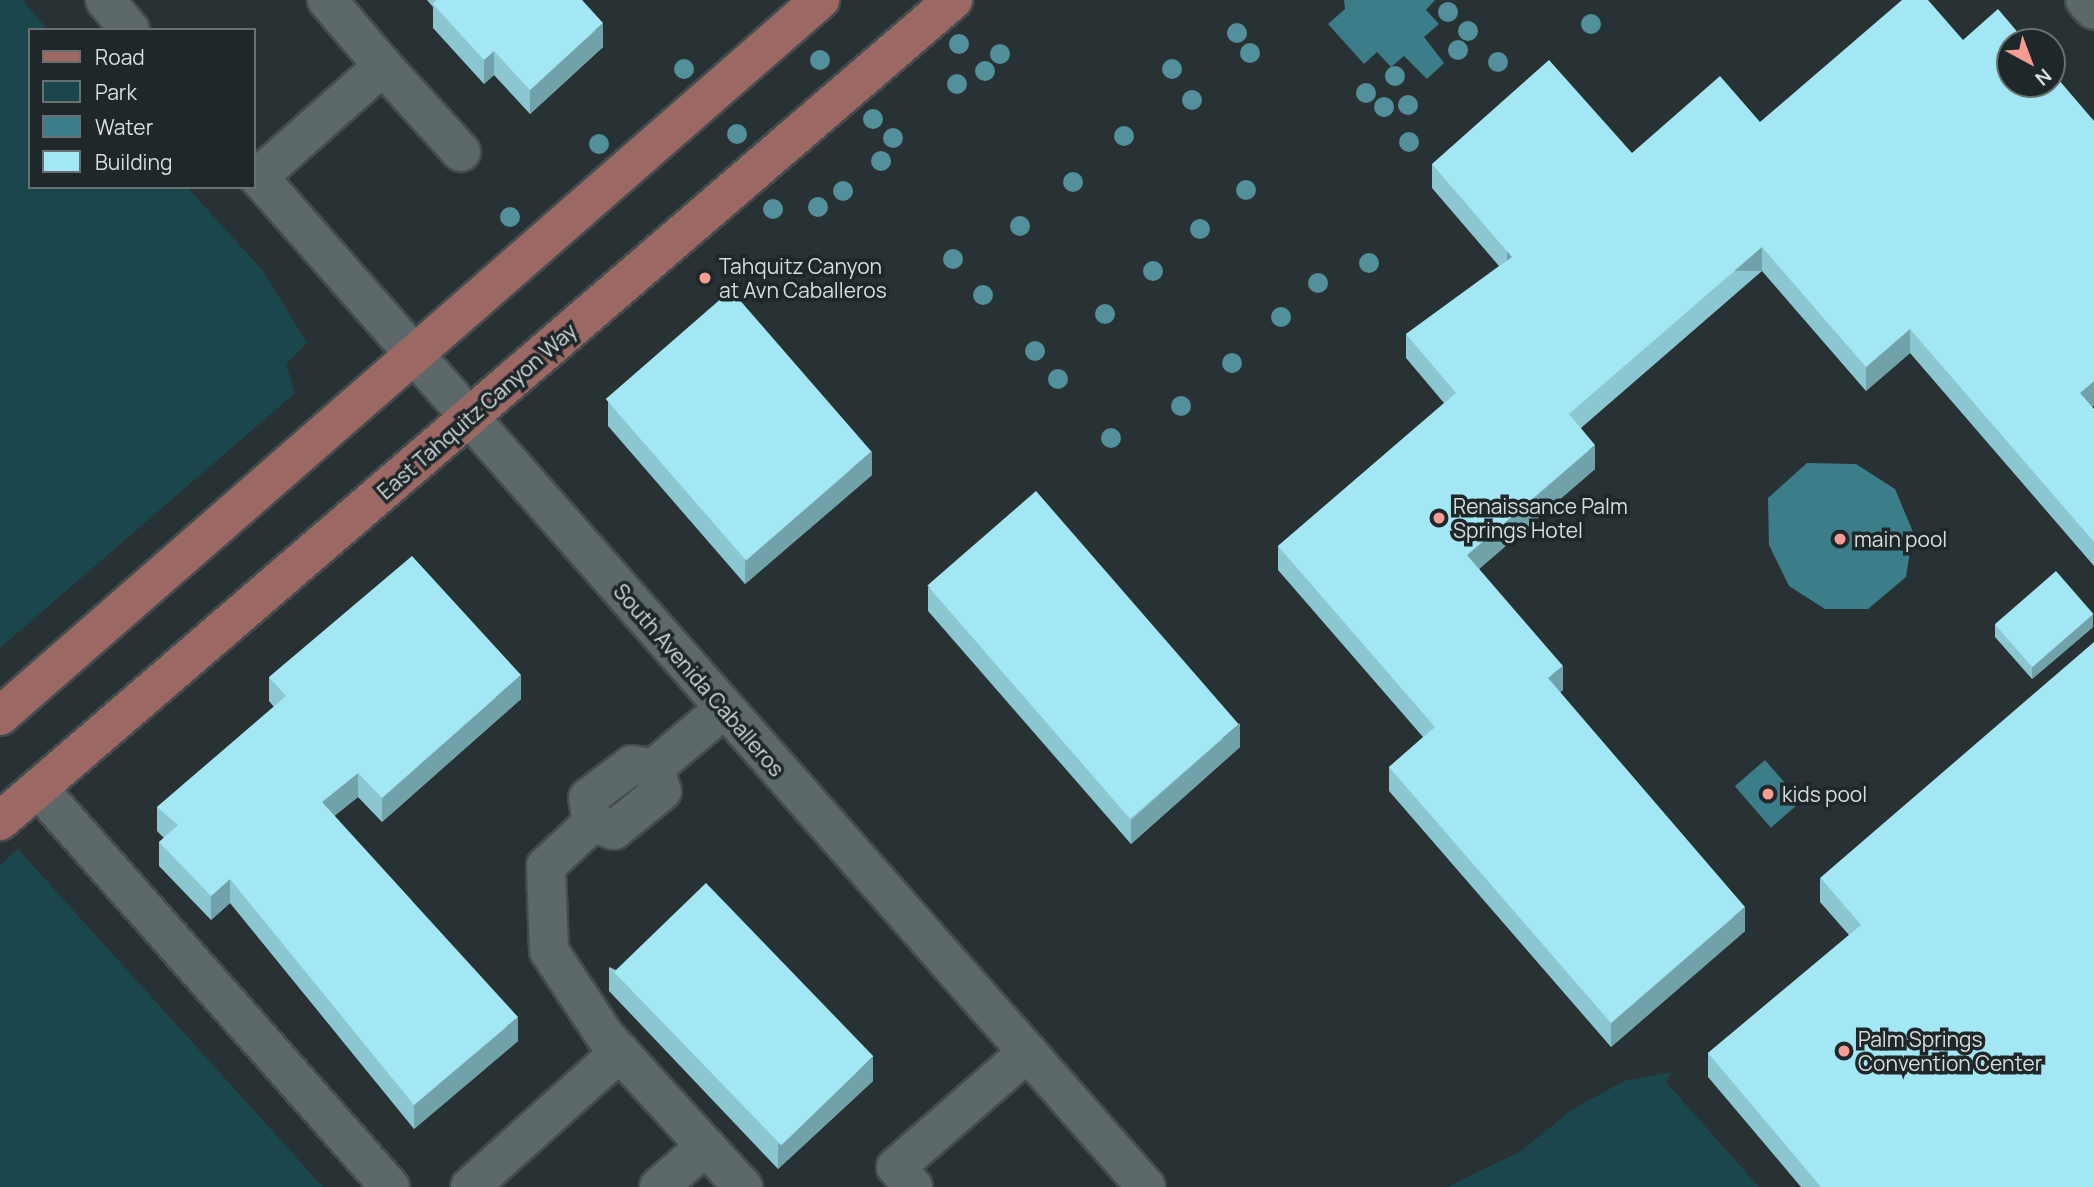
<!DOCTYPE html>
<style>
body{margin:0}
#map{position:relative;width:2094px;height:1187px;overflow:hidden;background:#283133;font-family:Manrope,sans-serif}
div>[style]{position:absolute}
.green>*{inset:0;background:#1c464d}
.water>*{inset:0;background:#3b7e8a;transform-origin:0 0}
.roads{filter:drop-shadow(2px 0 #444c4e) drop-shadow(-2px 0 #444c4e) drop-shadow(0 2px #444c4e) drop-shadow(0 -2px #444c4e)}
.minor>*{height:38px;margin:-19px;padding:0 19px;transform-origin:19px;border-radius:19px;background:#5d686a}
.major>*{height:38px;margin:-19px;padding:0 19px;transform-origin:19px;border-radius:19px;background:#9c6864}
.trees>*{width:20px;height:20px;margin:-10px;border-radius:50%;background:#52909b}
.wall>*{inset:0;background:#8bc7d1}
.shaded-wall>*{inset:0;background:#71a2aa;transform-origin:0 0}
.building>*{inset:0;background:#a2e7f3;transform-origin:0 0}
.dots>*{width:19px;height:19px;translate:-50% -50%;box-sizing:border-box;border:4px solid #1e2729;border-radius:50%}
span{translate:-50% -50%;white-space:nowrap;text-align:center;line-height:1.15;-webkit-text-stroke:7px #1e2729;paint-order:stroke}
.poi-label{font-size:21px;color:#d7ddde}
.left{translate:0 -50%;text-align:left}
.street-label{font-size:21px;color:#d7ddde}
.legend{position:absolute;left:28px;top:28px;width:228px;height:161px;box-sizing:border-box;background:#1e2729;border:2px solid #687071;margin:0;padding:9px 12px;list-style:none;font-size:21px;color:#d7ddde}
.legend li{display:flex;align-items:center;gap:14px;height:35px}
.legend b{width:35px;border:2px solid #687071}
.north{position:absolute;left:1996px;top:28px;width:70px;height:70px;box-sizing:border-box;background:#1e2729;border:2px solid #687071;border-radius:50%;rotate:139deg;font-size:19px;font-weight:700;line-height:28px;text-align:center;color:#d7ddde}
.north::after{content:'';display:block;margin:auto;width:24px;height:32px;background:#f59c93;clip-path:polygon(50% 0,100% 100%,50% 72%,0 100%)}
</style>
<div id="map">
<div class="green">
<div style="clip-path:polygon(0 0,22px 0,48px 30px,30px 30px,30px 187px,187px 187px,264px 272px,307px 343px,286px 364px,295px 393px,0 648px)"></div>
<div style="clip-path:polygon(18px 849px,323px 1187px,0 1187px,0 865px)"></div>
<div style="clip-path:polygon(1672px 1072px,1666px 1082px,1759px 1187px,1447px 1187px,1521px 1151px,1573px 1109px,1624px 1081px)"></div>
</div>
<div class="water">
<div style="clip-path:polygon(1344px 0,1435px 0,1426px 10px,1439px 24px,1424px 37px,1444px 63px,1427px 79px,1404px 56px,1391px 67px,1377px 52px,1364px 64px,1328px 24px,1345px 9px)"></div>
<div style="clip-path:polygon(1807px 463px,1856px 464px,1895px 489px,1913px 532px,1906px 577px,1868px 609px,1825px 609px,1789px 586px,1769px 545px,1768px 498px)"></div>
<div style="left:1765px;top:760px;width:55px;height:40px;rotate:49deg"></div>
</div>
<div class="roads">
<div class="minor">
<div style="left:105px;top:0;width:39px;rotate:50deg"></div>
<div style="left:2085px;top:0;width:13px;rotate:48deg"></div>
<div style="left:383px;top:66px;width:116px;rotate:47.8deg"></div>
<div style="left:254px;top:172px;width:1351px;rotate:48.69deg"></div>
<div style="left:258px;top:177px;width:167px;rotate:-41.6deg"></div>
<div style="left:383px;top:66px;width:87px;rotate:-130.3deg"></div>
<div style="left:654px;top:768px;width:24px;rotate:71deg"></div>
<div style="left:662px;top:791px;width:62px;rotate:140.9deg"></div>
<div style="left:614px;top:830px;width:23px;rotate:-162deg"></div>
<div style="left:592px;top:823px;width:25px;rotate:-99deg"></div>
<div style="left:588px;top:798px;width:55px;rotate:-36.9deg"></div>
<div style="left:632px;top:765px;width:22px;rotate:8deg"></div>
<div style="left:654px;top:768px;width:92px;rotate:-40.1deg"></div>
<div style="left:38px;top:788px;width:532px;rotate:48.58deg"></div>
<div style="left:592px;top:823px;width:63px;rotate:136.9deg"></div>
<div style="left:546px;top:866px;width:85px;rotate:88deg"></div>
<div style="left:549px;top:951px;width:102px;rotate:56.6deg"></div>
<div style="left:605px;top:1036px;width:205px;rotate:47.6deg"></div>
<div style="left:470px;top:1187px;width:202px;rotate:-42deg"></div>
<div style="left:659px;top:1187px;width:62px;rotate:-41.1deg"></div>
<div style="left:913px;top:1187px;width:26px;rotate:-130deg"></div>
<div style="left:896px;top:1167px;width:175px;rotate:-41.1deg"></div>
</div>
<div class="major">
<div style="left:0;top:716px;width:1089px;rotate:-41.13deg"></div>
<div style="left:0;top:821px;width:1258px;rotate:-40.74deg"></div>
</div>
</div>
<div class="trees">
<div style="left:1448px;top:12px"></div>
<div style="left:1591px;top:24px"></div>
<div style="left:1468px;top:31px"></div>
<div style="left:1237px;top:33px"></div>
<div style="left:959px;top:44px"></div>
<div style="left:1458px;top:50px"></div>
<div style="left:1250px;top:53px"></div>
<div style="left:1000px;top:54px"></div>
<div style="left:820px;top:60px"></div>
<div style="left:1498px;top:62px"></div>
<div style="left:684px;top:69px"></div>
<div style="left:1172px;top:69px"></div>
<div style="left:985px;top:71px"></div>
<div style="left:1395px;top:76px"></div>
<div style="left:957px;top:84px"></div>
<div style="left:1366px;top:93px"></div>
<div style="left:1192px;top:100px"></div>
<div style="left:1408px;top:105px"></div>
<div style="left:1384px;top:107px"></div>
<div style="left:873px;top:119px"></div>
<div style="left:737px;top:134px"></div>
<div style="left:1124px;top:136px"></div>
<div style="left:893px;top:138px"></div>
<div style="left:1409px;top:142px"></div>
<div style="left:599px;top:144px"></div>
<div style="left:881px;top:161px"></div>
<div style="left:1073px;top:182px"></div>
<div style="left:1246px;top:190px"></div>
<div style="left:843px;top:191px"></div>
<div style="left:818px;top:207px"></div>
<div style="left:773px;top:209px"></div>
<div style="left:510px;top:217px"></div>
<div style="left:1020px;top:226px"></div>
<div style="left:1200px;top:229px"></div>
<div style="left:953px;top:259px"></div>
<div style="left:1369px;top:263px"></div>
<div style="left:1153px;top:271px"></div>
<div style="left:1318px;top:283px"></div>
<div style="left:983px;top:295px"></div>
<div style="left:1105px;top:314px"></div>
<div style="left:1281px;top:317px"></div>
<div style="left:1035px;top:351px"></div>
<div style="left:1232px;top:363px"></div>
<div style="left:1058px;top:379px"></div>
<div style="left:1181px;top:406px"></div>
<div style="left:1111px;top:438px"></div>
</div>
<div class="wall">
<div style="clip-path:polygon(427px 0,582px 0,603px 47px,530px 114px,494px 75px,484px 84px,433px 28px,433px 7px)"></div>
<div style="clip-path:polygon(1963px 40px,2094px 121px,2094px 405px,2092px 407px,2094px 409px,2094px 566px,1910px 353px,1866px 391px,1762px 271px,1581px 428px,1595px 469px,1479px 569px,1563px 690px,1560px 692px,1745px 931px,1611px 1047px,1389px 791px,1389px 767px,1423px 737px,1278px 570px,1278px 546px,1444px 403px,1406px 358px,1406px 334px,1499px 266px,1432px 188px,1432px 164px,1632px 153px,1760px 122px)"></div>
<div style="clip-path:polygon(608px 402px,872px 475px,745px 584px,608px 426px)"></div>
<div style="clip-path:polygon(928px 587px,1240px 747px,1131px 844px,928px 611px)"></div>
<div style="clip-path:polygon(1995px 624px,2093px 627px,2032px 679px,1995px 637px)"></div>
<div style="clip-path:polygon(269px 677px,521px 699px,382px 822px,358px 797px,334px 816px,518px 1041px,414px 1129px,230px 903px,211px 920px,159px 866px,159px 842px,164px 838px,157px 831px,157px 807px,274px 707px,269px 701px)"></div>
<div style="clip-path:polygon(1820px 878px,2094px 1187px,1801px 1187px,1708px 1077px,1708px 1053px,1849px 935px,1820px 902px)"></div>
<div style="clip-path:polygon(609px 967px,873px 1081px,778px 1169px,609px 991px)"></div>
</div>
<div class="shaded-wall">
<div style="clip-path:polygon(603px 23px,603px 47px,530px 114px,530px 90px)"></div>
<div style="clip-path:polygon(494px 51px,494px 75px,484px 84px,484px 60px)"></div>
<div style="left:1762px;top:247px;width:24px;height:255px;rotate:90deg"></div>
<div style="clip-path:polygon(1910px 329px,1910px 353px,1866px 391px,1866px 367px)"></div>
<div style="clip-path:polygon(2094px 381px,2094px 405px,2080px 417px,2080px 393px)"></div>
<div style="clip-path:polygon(1595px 445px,1595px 469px,1467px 579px,1467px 555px)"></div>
<div style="clip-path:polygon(872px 451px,872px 475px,745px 584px,745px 560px)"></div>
<div style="clip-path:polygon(2093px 614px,2093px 627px,2032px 679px,2032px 666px)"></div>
<div style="clip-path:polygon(1563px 666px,1563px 690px,1548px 702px,1548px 678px)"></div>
<div style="clip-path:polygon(521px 675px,521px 699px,382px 822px,382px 798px)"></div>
<div style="clip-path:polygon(1240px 723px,1240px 747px,1131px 844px,1131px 820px)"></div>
<div style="clip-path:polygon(358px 773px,358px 797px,322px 826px,322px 802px)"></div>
<div style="clip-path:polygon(230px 879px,230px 903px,211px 920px,211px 896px)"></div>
<div style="clip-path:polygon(1745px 907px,1745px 931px,1611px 1047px,1611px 1023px)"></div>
<div style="clip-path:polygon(518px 1017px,518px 1041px,414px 1129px,414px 1105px)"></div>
<div style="clip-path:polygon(873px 1057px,873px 1081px,778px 1169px,778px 1145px)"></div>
</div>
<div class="building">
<div style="clip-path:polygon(436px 0,582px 0,603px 23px,530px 90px,494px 51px,484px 60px,433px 4px)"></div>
<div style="clip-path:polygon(1902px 0,1928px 0,1963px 40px,1998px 9px,2026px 42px,2010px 42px,2010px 84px,2052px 84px,2052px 72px,2094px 121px,2094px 381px,2080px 393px,2094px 409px,2094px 542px,1910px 329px,1866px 367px,1762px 247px,1569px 414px,1595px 445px,1467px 555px,1563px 666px,1548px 678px,1745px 907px,1611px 1023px,1389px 767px,1435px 727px,1278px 546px,1456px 393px,1406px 334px,1512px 257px,1432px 164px,1549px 60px,1632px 153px,1720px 76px,1760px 122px)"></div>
<div style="left:731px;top:290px;width:214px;height:166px;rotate:49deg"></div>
<div style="left:1036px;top:491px;width:309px;height:144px;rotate:49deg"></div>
<div style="clip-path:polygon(412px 556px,521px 675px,382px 798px,358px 773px,322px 802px,518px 1017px,414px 1105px,230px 879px,211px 896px,159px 842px,178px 825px,157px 807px,286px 696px,269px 677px)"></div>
<div style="left:2056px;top:571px;width:57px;height:81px;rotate:49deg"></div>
<div style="clip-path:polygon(2094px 642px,2094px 1187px,1821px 1187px,1708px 1053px,1861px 925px,1820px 878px)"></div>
<div style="left:706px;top:883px;width:241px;height:128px;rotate:46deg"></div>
</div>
<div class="dots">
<div style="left:705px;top:278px;background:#f59c93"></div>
<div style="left:1439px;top:518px;background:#f59c93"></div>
<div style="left:1840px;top:539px;background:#f59c93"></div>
<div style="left:1768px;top:794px;background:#f59c93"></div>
<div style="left:1844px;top:1051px;background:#f59c93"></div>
</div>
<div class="poi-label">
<span class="left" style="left:719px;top:278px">Tahquitz Canyon<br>at Avn Caballeros</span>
<span class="left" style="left:1453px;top:518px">Renaissance Palm<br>Springs Hotel</span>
<span class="left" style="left:1854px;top:539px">main pool</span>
<span class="left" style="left:1782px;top:794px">kids pool</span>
<span class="left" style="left:1858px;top:1051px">Palm Springs<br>Convention Center</span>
</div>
<div class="street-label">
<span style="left:477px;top:411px;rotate:-41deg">East Tahquitz Canyon Way</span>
<span style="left:699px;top:680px;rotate:49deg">South Avenida Caballeros</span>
</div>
<ul class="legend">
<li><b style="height:9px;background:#9c6864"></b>Road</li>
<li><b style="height:19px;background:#1c464d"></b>Park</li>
<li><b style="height:19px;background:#3b7e8a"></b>Water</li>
<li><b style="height:19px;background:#a2e7f3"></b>Building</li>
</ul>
<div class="north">N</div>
</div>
